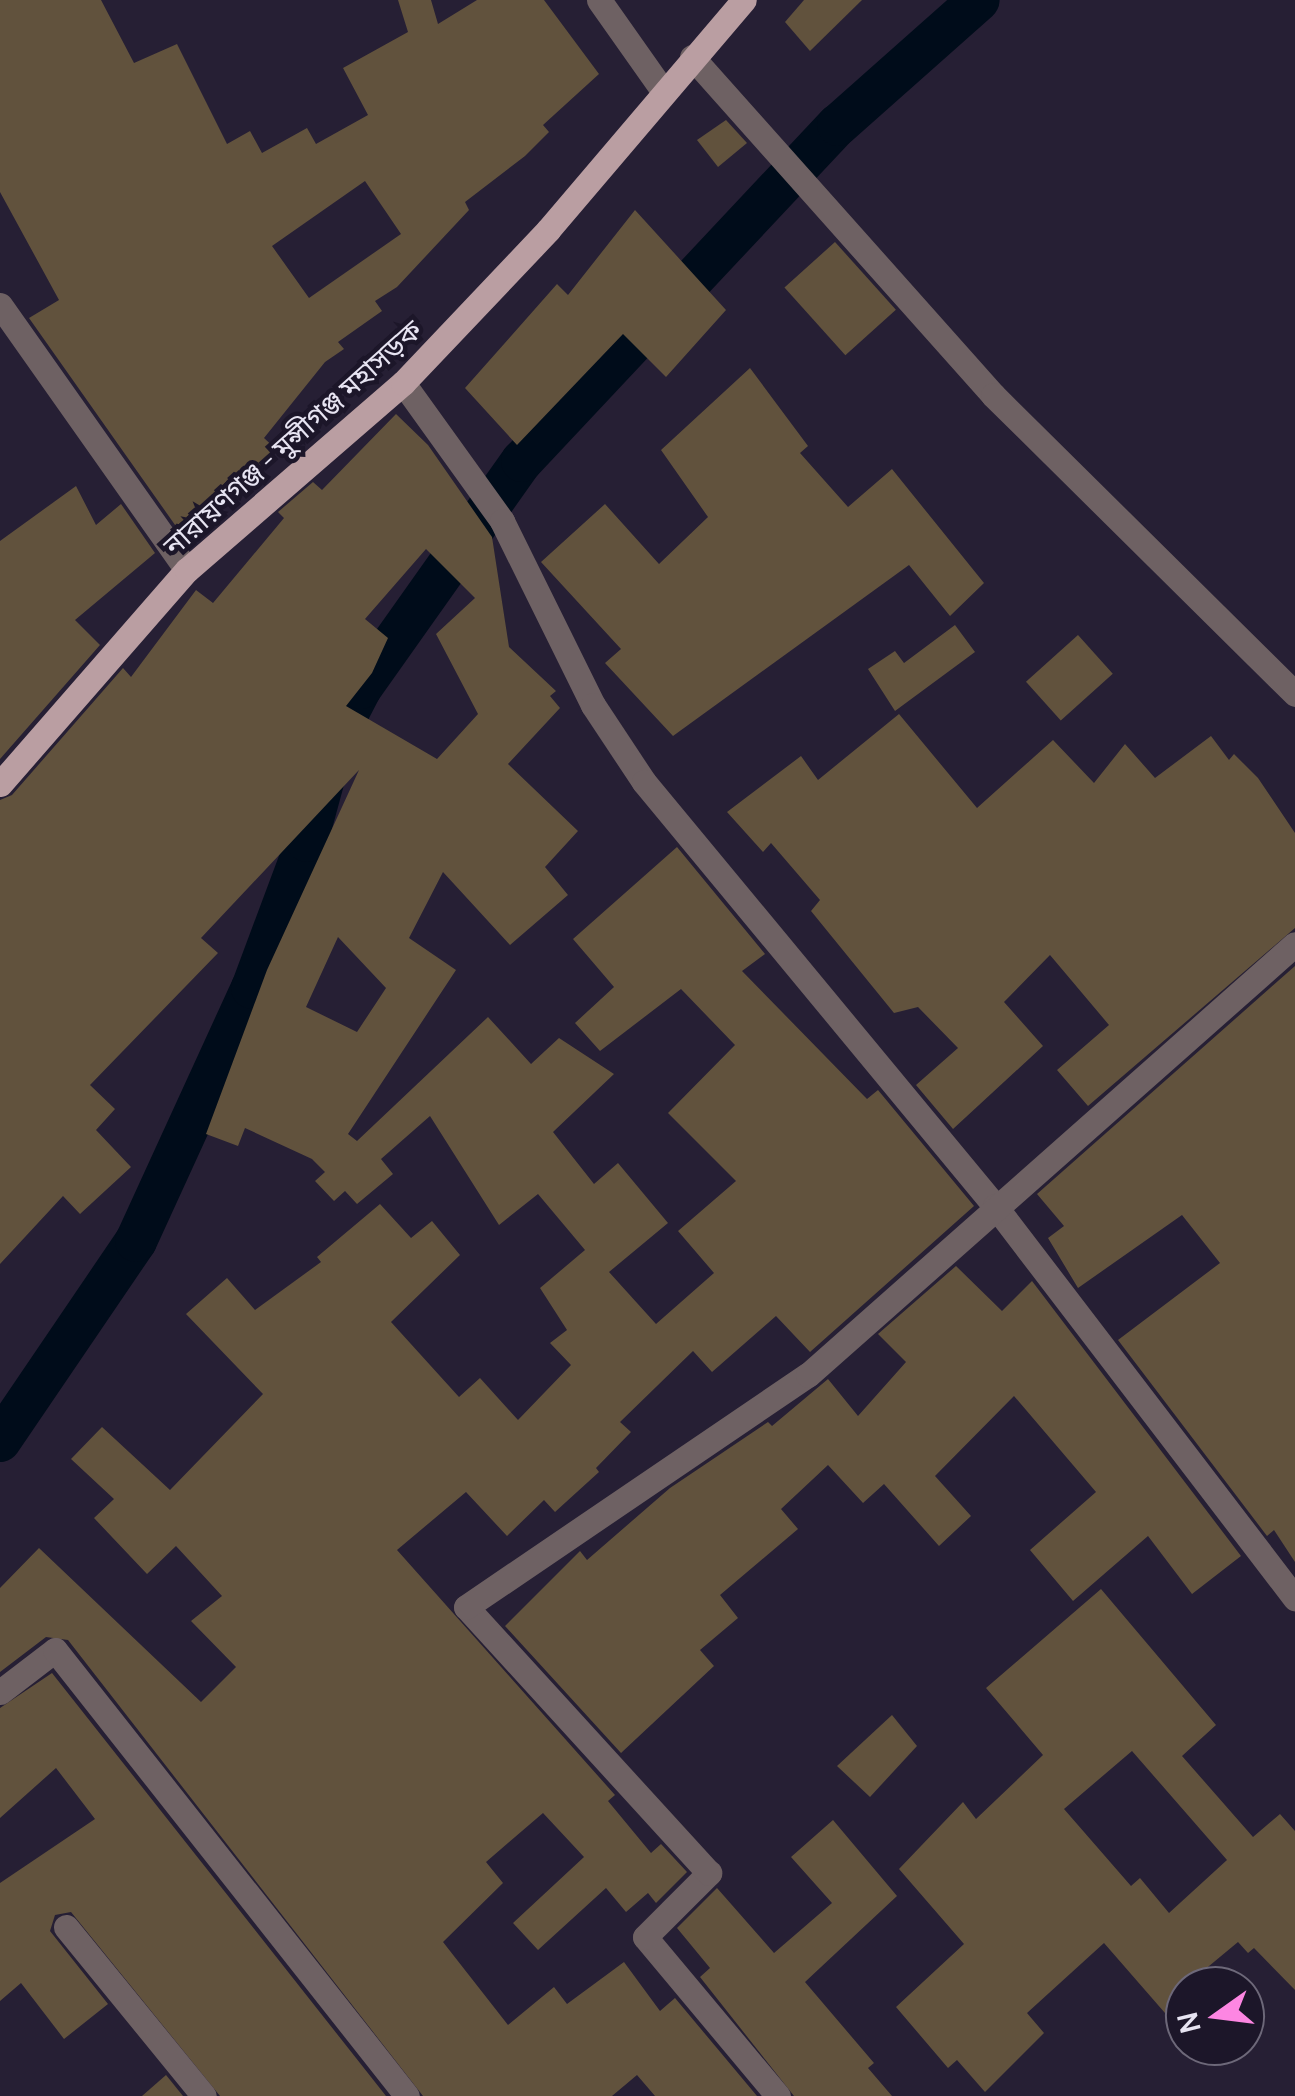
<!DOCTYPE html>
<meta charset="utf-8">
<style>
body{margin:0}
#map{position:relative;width:1295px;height:2096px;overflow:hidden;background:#261f34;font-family:Manrope,"Noto Sans Bengali",sans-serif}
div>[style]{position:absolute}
.canal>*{height:42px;margin:-21px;padding:0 21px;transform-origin:21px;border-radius:21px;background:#000c1a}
.building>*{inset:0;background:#61523d;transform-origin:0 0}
.street>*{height:25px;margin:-12.5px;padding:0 12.5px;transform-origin:12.5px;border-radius:12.5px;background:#6e6163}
.primary>*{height:25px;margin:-12.5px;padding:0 12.5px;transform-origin:12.5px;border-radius:12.5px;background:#ba9ea2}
span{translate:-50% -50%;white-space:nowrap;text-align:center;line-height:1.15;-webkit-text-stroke:9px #1c1629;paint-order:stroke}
.street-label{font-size:28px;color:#e7e4f2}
.north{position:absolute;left:1165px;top:1966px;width:100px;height:100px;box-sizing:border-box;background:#1c1629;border:2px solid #6d6879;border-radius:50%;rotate:256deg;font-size:28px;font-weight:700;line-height:40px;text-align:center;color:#e7e4f2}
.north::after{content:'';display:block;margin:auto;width:35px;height:45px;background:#fd86e2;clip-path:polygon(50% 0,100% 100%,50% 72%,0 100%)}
</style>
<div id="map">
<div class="canal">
<div style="left:0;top:1441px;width:242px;rotate:-55.8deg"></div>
<div style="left:136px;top:1241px;width:278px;rotate:-65.4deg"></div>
<div style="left:252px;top:988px;width:157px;rotate:-69.5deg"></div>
<div style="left:307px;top:841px;width:107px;rotate:-74.8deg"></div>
<div style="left:335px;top:738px;width:56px;rotate:-62.5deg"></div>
<div style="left:361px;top:688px;width:278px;rotate:-54.7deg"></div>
<div style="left:522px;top:461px;width:461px;rotate:-46.8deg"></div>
<div style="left:838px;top:125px;width:188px;rotate:-41.6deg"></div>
</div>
<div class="building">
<div style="clip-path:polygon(evenodd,0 0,101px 0,134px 63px,177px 44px,227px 144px,250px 131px,262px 153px,307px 128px,316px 144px,368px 115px,343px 68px,408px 32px,398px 0,431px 0,438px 24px,477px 0,544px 0,599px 74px,543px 125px,549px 132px,525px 156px,465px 202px,469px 210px,397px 287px,375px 301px,382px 311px,338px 342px,344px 349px,325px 362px,264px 438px,278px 451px,243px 480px,235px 472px,180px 532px,29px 318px,59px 300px,0 192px,0 0,365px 181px,401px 234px,309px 298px,272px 246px,365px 181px)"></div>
<div style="clip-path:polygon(804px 0,862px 0,810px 51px,785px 22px)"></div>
<div style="clip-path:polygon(726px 120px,747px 143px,718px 167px,697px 140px)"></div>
<div style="clip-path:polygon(635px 210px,726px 310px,666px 377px,623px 334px,517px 445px,465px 388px,557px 284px,568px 295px)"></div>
<div style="left:835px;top:242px;width:91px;height:68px;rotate:48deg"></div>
<div style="clip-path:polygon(750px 368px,808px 446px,800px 453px,848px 507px,892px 469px,984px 583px,950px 616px,909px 565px,673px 736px,605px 663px,621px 649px,541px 562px,605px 504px,659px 564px,708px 517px,661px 450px)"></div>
<div style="clip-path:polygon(evenodd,396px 414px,428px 445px,492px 537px,509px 647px,556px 691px,550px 696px,560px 708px,508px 764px,578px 831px,545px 867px,568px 895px,510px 945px,443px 872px,409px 938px,456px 970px,348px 1134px,357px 1141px,488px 1017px,531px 1064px,559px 1038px,614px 1074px,553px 1132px,594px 1184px,618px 1163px,668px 1223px,609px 1272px,656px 1324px,714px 1273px,678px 1231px,736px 1181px,668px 1113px,735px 1045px,681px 989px,600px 1051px,575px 1023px,614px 987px,573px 939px,677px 847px,765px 954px,742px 971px,867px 1099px,878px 1090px,974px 1206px,810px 1352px,776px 1316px,712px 1372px,693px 1351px,620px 1422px,631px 1432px,596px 1468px,599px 1472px,555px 1512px,544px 1500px,507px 1536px,466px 1492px,397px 1550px,615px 1795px,608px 1801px,651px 1853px,661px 1844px,687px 1872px,656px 1903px,648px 1893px,626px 1912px,606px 1888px,538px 1950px,513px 1923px,584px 1857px,543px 1813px,486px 1862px,503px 1883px,443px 1942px,508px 2025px,554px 1987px,567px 2004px,624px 1962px,660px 2011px,675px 1998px,757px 2096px,655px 2096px,637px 2075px,612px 2096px,423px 2096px,68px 1640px,46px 1637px,0 1672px,0 1588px,39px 1548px,201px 1702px,236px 1667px,191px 1621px,222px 1596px,176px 1546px,147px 1574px,94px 1518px,114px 1499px,71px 1459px,102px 1427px,170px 1490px,263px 1394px,186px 1314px,227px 1278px,255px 1310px,321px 1262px,317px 1257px,380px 1204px,411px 1238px,432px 1221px,460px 1255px,391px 1322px,459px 1397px,480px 1378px,518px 1420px,571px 1365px,550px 1343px,567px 1330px,540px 1288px,585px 1250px,538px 1194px,499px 1225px,430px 1116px,381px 1159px,393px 1174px,357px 1204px,345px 1191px,334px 1201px,315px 1181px,325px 1172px,312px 1159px,245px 1128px,238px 1146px,206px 1134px,267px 970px,359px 770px,201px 938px,218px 953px,90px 1085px,115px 1109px,96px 1130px,131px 1167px,80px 1214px,63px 1196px,0 1264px,0 800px,12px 795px,123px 668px,131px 677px,196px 590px,213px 603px,284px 518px,278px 512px,313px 482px,322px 490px,396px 414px,426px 549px,475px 598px,436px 634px,478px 714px,437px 759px,346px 706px,372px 673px,388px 638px,365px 619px,426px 549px,396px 414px,338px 937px,386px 988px,357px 1032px,306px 1007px,338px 937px)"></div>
<div style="clip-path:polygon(76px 486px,96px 525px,121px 504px,155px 553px,75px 620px,100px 645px,0 759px,0 541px)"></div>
<div style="clip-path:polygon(955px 625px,975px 652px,895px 711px,868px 669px,895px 651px,904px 663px)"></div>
<div style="left:1078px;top:635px;width:52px;height:70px;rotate:48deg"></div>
<div style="clip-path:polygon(899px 714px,977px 808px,1053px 740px,1094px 783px,1125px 744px,1155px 778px,1211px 736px,1229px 760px,1234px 754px,1258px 778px,1295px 833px,1295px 928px,1088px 1106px,1057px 1070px,1109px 1025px,1050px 955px,1004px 1002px,1043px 1046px,953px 1129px,916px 1085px,958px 1048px,918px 1007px,894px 1013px,811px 911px,820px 900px,771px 843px,763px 852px,727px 812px,801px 756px,818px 780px)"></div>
<div style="clip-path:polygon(1295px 966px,1295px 1562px,1274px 1530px,1267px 1536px,1118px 1340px,1220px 1263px,1182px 1215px,1078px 1288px,1048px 1238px,1064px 1226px,1037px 1194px)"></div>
<div style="clip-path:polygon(956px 1266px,1002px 1311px,1032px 1281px,1241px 1556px,1192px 1594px,1148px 1536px,1073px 1601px,1030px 1550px,1096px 1492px,1014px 1396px,935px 1476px,971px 1516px,939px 1546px,884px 1484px,863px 1503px,828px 1465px,781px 1509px,798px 1529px,720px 1595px,738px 1618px,700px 1650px,714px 1666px,621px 1753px,505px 1626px,580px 1551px,587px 1560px,670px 1488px,768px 1422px,772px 1426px,828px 1379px,858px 1416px,906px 1362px,878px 1334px)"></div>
<div style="clip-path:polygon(evenodd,1101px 1589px,1216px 1725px,1182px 1756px,1253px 1837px,1280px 1814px,1295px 1831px,1295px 1990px,1254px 1948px,1248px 1953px,1238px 1942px,1185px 1986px,1185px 2036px,1104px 1943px,1027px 2013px,1044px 2033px,985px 2092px,957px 2060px,948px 2068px,896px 2007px,964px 1944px,899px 1869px,963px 1802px,976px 1819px,1043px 1755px,986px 1688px,1101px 1589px,1132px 1751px,1227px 1860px,1169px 1913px,1140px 1878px,1131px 1886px,1064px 1809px,1132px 1751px)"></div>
<div style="clip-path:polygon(52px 1673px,386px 2096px,220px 2096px,71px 1912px,55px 1915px,50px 1931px,108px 2004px,64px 2039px,21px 1983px,0 2001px,0 1883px,95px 1819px,56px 1768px,0 1818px,0 1708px)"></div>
<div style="clip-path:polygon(892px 1715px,917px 1746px,870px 1797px,837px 1766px)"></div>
<div style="clip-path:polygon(833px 1820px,897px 1896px,805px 1982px,874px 2063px,868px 2068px,892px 2096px,794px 2096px,700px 1977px,710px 1968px,677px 1928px,717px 1888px,774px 1953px,832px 1903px,791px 1857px)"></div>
<div style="clip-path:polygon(166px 2075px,183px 2096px,142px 2096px)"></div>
</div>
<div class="street">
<div style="left:599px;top:0;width:113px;rotate:54.8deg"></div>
<div style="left:692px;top:57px;width:453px;rotate:48.3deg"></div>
<div style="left:993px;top:395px;width:425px;rotate:44.7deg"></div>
<div style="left:0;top:305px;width:324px;rotate:54.8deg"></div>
<div style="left:403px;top:383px;width:170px;rotate:54.3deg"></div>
<div style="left:502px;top:521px;width:205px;rotate:63.7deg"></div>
<div style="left:593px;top:705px;width:92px;rotate:56.5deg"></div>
<div style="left:644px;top:782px;width:550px;rotate:50.38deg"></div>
<div style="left:995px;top:1206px;width:494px;rotate:52.6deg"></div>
<div style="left:0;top:1692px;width:69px;rotate:-37.4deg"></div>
<div style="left:55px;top:1650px;width:568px;rotate:51.72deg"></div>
<div style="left:66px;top:1927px;width:218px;rotate:50.8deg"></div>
<div style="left:778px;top:2096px;width:207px;rotate:-129.9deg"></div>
<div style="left:645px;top:1937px;width:91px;rotate:-45deg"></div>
<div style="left:709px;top:1873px;width:360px;rotate:-132.4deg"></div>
<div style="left:466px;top:1607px;width:413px;rotate:-34.2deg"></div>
<div style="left:808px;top:1375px;width:650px;rotate:-41.51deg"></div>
</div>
<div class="primary">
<div style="left:0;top:784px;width:284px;rotate:-48.9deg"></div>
<div style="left:187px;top:570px;width:286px;rotate:-40.9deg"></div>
<div style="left:403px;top:383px;width:211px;rotate:-46.5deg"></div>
<div style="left:548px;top:230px;width:302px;rotate:-49.6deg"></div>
</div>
<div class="street-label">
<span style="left:292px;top:437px;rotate:-42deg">নারায়ণগঞ্জ - মুন্সীগঞ্জ মহাসড়ক</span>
</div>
<div class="north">N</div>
</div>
